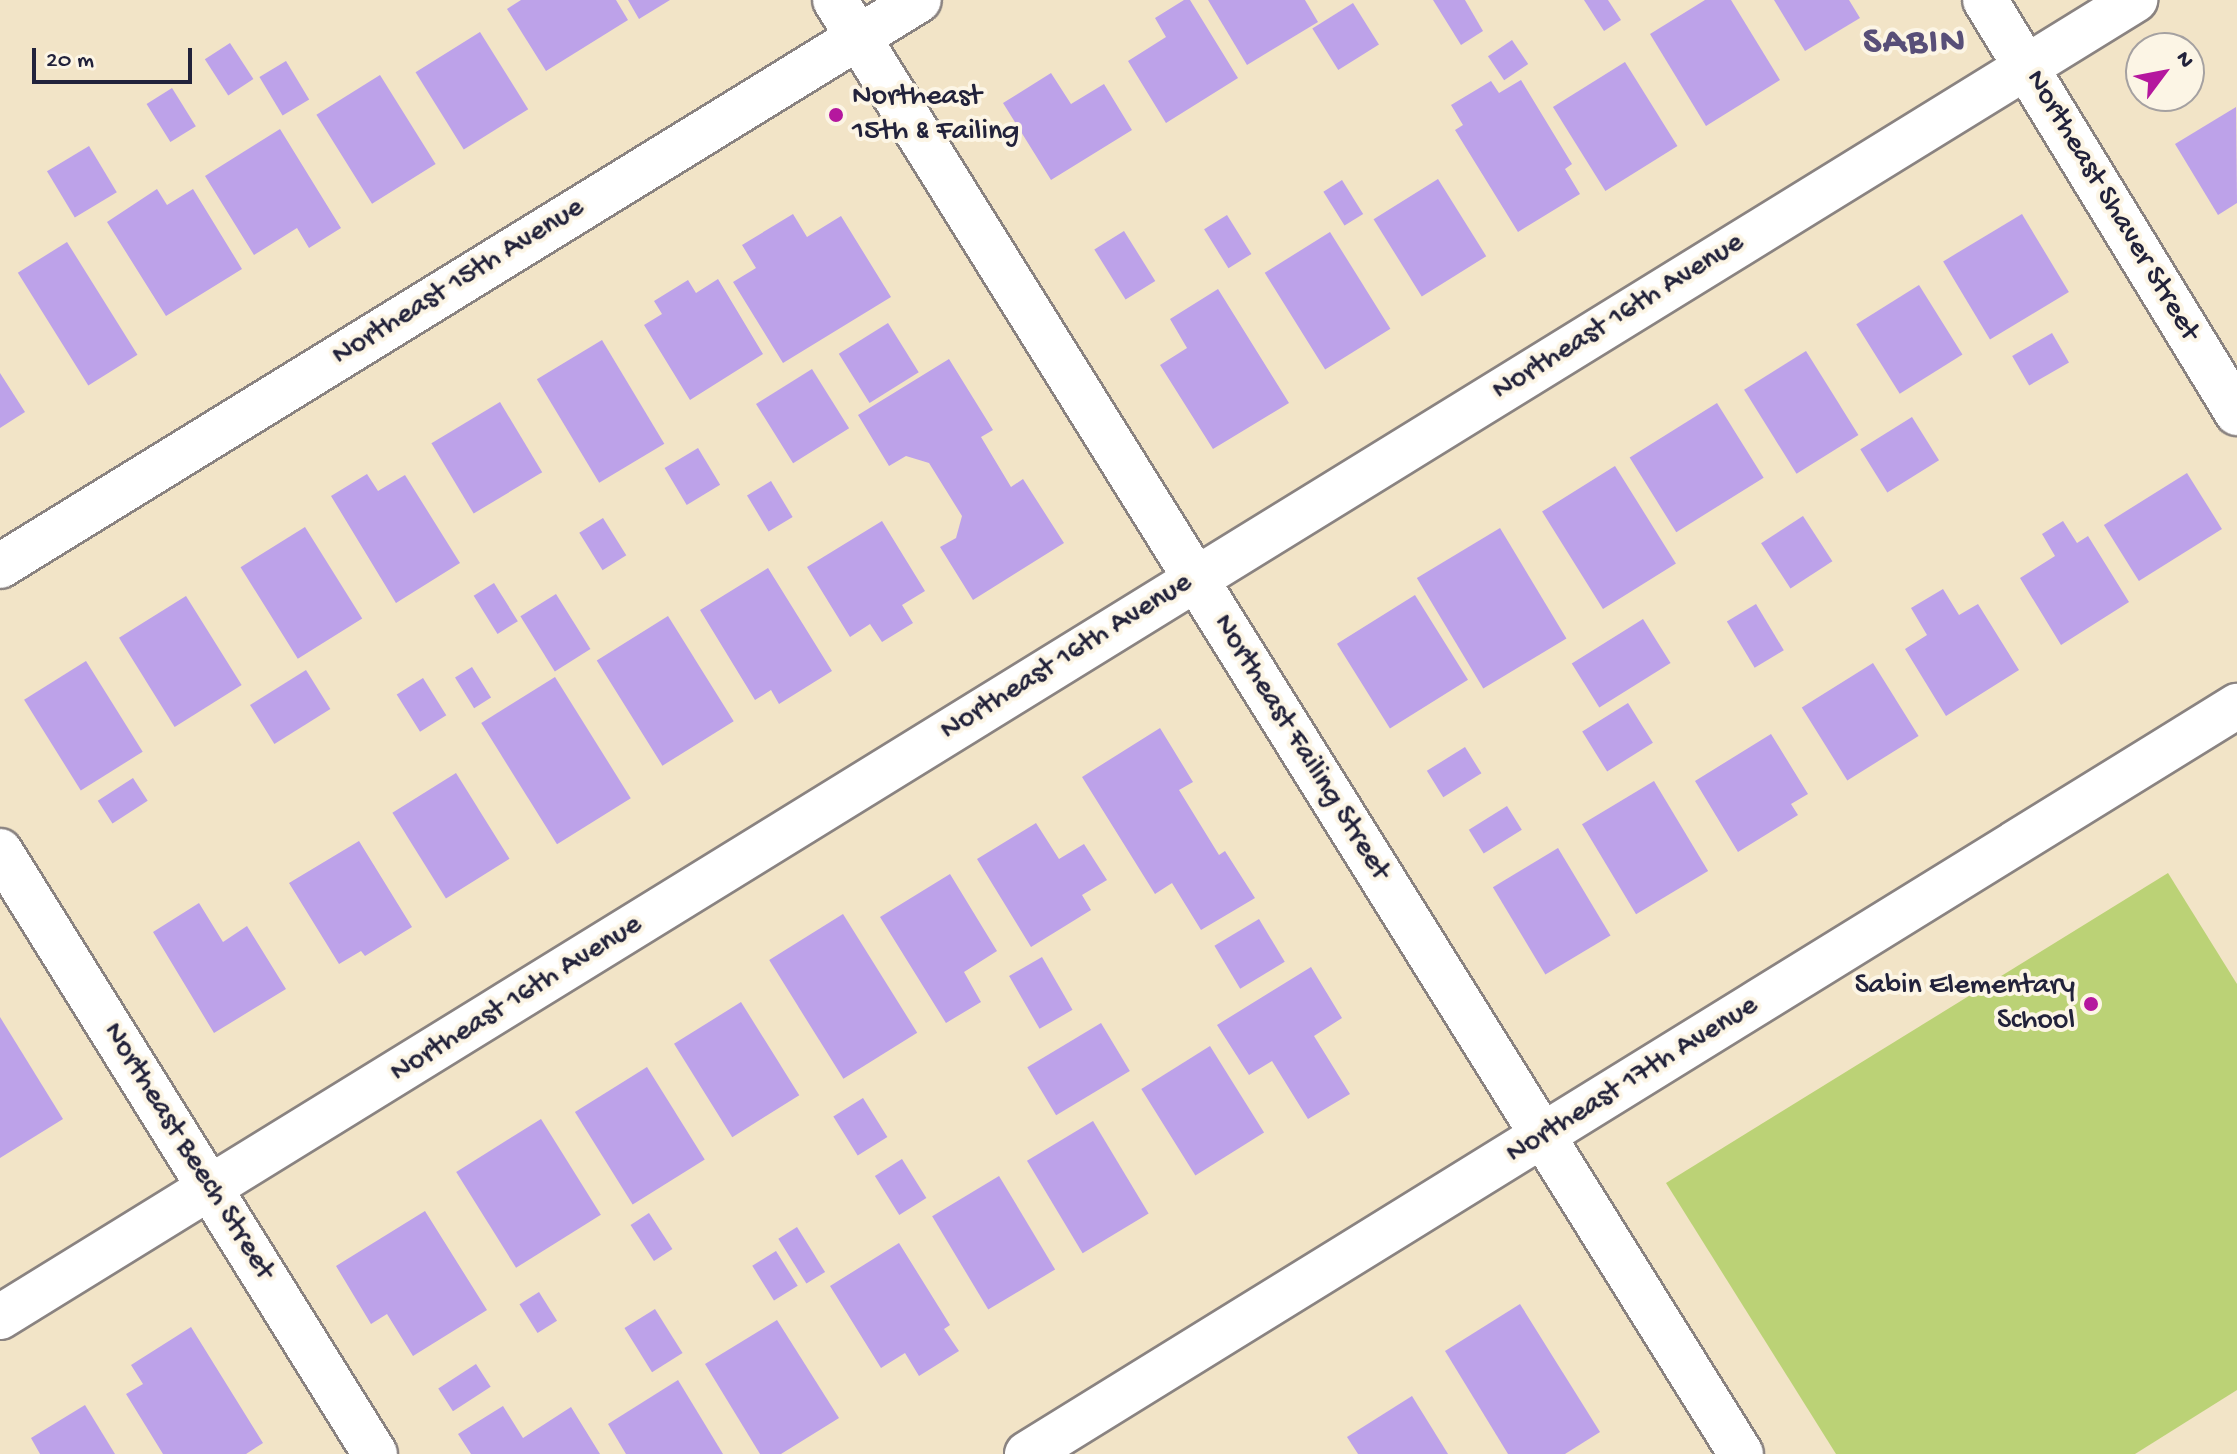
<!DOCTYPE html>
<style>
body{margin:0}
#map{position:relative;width:2237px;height:1454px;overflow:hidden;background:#f2e4c7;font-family:"Gochi Hand",sans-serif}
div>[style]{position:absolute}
.green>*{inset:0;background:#bbd276}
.building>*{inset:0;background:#bda2e9;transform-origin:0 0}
.roads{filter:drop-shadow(2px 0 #8a8381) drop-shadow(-2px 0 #8a8381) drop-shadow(0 2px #8a8381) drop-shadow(0 -2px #8a8381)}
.minor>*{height:44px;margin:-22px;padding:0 22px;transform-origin:22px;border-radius:22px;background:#fff}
.dots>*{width:22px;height:22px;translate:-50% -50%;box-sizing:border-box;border:4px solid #fcf5e5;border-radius:50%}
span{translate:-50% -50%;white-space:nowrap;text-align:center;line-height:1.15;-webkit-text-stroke:8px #fcf5e5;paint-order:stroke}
.poi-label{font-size:30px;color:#22223b}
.left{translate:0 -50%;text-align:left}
.right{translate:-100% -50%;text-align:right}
.street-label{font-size:30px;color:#22223b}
.district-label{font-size:38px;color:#584f78;font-weight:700;letter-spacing:2px}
.north{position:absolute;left:2125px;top:32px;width:80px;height:80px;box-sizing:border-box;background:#fcf5e5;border:2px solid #a5a1a1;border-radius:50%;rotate:58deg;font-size:22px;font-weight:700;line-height:32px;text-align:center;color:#22223b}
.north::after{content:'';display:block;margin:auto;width:28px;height:36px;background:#b5179e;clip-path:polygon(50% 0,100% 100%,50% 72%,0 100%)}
.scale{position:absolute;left:32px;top:48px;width:160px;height:36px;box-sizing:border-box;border:4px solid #22223b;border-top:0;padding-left:10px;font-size:24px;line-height:28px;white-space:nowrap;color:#22223b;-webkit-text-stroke:6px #fcf5e5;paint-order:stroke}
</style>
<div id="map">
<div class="green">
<div style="clip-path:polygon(2168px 873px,2237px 984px,2237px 1390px,2135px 1454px,1836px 1454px,1666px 1183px)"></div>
</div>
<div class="building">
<div style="clip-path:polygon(521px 0,616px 0,628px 20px,546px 71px,507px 9px)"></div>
<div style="clip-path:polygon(628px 0,670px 0,639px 19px)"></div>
<div style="clip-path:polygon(1184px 0,1190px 0,1238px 78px,1166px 123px,1128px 61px,1166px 37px,1155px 18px)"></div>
<div style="clip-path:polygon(1208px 0,1305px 0,1318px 22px,1247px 65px)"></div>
<div style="clip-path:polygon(1433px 0,1465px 0,1483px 31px,1461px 45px)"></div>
<div style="clip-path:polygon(1584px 0,1608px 0,1621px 20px,1604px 31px)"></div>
<div style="clip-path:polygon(1705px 0,1731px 0,1780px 80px,1706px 126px,1650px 34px)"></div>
<div style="clip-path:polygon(1774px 0,1849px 0,1860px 18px,1805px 51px)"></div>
<div style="left:1353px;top:3px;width:49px;height:48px;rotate:58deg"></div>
<div style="left:480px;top:32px;width:91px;height:76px;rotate:58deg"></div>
<div style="left:1512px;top:40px;width:29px;height:29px;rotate:56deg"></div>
<div style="left:230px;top:43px;width:43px;height:30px;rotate:57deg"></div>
<div style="left:286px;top:61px;width:45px;height:31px;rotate:59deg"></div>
<div style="left:1625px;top:62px;width:99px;height:85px;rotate:58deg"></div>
<div style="clip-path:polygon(1051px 73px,1071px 104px,1104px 84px,1132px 130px,1051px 180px,1003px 103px)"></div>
<div style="left:380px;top:75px;width:105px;height:75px;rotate:58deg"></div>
<div style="clip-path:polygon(1521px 80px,1572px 164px,1565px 169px,1580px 194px,1518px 232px,1455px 130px,1463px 125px,1451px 105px,1491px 81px,1499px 93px)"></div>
<div style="left:172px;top:88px;width:45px;height:30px;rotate:58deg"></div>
<div style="clip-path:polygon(2236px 107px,2237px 203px,2218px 215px,2175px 144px)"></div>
<div style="clip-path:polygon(280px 129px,341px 228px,309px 248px,297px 228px,254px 255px,205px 176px)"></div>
<div style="left:89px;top:146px;width:54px;height:49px;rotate:59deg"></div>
<div style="left:1438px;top:179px;width:91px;height:76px;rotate:58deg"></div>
<div style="left:1342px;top:180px;width:40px;height:22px;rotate:58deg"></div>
<div style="clip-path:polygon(157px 189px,167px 205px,193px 189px,242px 269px,166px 316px,107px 222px)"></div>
<div style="clip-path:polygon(793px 214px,807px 237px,841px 216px,891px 297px,783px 363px,733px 282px,756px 268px,742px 245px)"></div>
<div style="left:2022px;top:214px;width:91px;height:92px;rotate:59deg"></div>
<div style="left:1227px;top:215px;width:46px;height:27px;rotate:58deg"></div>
<div style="left:1124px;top:231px;width:59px;height:35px;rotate:58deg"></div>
<div style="left:1330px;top:232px;width:114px;height:77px;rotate:58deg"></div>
<div style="left:67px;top:242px;width:133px;height:58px;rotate:58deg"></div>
<div style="clip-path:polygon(718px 279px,763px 354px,690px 400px,644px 325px,662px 314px,654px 301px,688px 280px,696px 293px)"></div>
<div style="left:1919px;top:285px;width:82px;height:74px;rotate:58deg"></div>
<div style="clip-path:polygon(1218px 289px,1289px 403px,1213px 449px,1160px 365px,1187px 348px,1170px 319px)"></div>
<div style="left:888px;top:323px;width:58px;height:58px;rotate:58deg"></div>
<div style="left:2052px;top:333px;width:34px;height:46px;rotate:60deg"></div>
<div style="left:602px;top:340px;width:121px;height:76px;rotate:59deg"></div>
<div style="left:1806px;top:351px;width:99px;height:73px;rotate:58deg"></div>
<div style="clip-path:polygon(949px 359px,993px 430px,981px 437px,1011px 487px,1023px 479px,1064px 543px,973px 600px,940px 547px,956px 538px,962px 516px,929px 463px,906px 456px,889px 466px,858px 415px)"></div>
<div style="left:812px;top:369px;width:70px;height:66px;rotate:58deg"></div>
<div style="clip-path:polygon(0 373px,25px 412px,0 428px)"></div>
<div style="left:500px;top:402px;width:82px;height:80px;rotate:59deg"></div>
<div style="left:1717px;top:403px;width:88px;height:103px;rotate:58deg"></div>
<div style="left:1912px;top:417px;width:51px;height:61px;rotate:58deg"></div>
<div style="left:698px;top:448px;width:43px;height:39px;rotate:59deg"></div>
<div style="left:1615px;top:466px;width:115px;height:86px;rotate:58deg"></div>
<div style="left:2187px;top:473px;width:66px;height:98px;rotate:58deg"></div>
<div style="clip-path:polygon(367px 474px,378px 491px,405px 475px,460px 563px,396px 603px,331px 496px)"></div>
<div style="left:771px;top:481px;width:42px;height:28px;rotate:59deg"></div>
<div style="left:1803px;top:516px;width:54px;height:50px;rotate:57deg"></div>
<div style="left:603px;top:518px;width:44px;height:28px;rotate:58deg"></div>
<div style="clip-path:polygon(882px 521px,925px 591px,902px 605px,913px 623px,882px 642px,870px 624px,850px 637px,807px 567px)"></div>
<div style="clip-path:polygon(2063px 521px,2077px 543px,2088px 536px,2129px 602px,2061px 645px,2020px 578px,2055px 556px,2042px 534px)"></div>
<div style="left:305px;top:527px;width:108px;height:76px;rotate:58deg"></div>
<div style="left:1500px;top:528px;width:129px;height:97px;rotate:59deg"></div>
<div style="clip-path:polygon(768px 568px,832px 671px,779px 704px,771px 690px,755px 700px,700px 610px)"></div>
<div style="left:494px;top:583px;width:45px;height:24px;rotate:58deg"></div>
<div style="clip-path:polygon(1943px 589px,1959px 615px,1978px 604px,2019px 670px,1946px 716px,1905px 649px,1927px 635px,1911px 608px)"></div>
<div style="left:556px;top:594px;width:65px;height:42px;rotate:58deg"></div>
<div style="left:1415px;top:595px;width:100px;height:92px;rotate:58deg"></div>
<div style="left:186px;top:596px;width:105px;height:79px;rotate:58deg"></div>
<div style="left:1756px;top:604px;width:54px;height:34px;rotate:59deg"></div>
<div style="left:668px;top:616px;width:124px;height:84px;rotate:58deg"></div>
<div style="left:1643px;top:619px;width:52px;height:84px;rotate:58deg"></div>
<div style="left:86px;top:661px;width:107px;height:73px;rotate:58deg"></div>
<div style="left:1873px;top:663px;width:86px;height:84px;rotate:58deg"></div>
<div style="left:472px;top:667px;width:36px;height:20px;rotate:58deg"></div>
<div style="left:306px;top:670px;width:46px;height:66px;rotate:58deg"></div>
<div style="left:555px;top:677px;width:143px;height:87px;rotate:58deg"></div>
<div style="left:423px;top:678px;width:44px;height:31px;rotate:58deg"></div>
<div style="left:1628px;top:703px;width:47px;height:54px;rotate:58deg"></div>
<div style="clip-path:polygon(1160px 728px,1193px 782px,1179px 790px,1219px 855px,1225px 851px,1255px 898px,1201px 930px,1172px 883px,1155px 894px,1082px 777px)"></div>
<div style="clip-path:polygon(1771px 734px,1808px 794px,1791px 804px,1798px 815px,1738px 852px,1695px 781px)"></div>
<div style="left:1465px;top:747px;width:31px;height:45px;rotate:58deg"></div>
<div style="left:456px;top:773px;width:101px;height:75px;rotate:58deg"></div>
<div style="left:133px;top:778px;width:27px;height:42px;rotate:57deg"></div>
<div style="left:1654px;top:781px;width:105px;height:84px;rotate:59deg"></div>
<div style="left:1507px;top:806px;width:28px;height:45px;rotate:58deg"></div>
<div style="clip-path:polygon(1036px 823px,1059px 859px,1084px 844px,1107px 880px,1082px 895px,1091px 910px,1031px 947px,977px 859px)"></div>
<div style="clip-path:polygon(359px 841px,412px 927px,365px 956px,361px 951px,339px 964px,289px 883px)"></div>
<div style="left:1558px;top:848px;width:102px;height:76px;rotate:59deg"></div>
<div style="clip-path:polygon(950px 874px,997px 951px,964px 972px,981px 1002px,946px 1023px,880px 917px)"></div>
<div style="clip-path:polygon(199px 903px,223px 942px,247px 926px,286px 989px,214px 1033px,153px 932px)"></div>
<div style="left:843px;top:914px;width:140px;height:87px;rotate:58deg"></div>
<div style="left:1259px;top:919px;width:50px;height:52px;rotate:59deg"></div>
<div style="left:1042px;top:957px;width:61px;height:38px;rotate:60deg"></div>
<div style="clip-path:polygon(1311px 967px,1342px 1018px,1314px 1036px,1350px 1094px,1308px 1119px,1272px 1061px,1249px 1075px,1217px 1025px)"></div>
<div style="left:741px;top:1002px;width:110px;height:79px;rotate:58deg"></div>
<div style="clip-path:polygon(0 1017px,63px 1119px,0 1158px)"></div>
<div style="left:1101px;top:1023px;width:56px;height:86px;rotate:59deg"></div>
<div style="left:1210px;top:1046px;width:102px;height:81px;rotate:58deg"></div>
<div style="left:647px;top:1067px;width:109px;height:85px;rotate:58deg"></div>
<div style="left:863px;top:1098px;width:46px;height:35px;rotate:58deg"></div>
<div style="left:541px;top:1119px;width:113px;height:100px;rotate:58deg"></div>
<div style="left:1093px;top:1121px;width:108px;height:77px;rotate:59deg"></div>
<div style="left:902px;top:1159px;width:46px;height:32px;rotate:58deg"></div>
<div style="left:999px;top:1176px;width:109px;height:78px;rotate:59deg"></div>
<div style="clip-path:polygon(425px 1211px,487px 1310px,413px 1356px,387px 1314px,371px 1324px,336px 1266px)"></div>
<div style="left:649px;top:1213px;width:43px;height:22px;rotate:57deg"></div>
<div style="left:797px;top:1227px;width:53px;height:22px;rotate:58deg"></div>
<div style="clip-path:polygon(899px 1243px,950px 1325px,944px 1329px,959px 1351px,919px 1376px,905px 1353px,881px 1368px,830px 1286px)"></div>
<div style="left:776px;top:1251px;width:41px;height:28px;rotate:58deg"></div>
<div style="left:539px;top:1292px;width:34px;height:23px;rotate:58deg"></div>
<div style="clip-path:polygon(1520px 1304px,1600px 1432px,1565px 1454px,1508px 1454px,1445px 1351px)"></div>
<div style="left:655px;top:1309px;width:52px;height:36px;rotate:58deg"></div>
<div style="clip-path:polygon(777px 1320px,839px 1418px,781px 1454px,760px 1454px,705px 1364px)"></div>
<div style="clip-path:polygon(191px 1327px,263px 1443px,246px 1454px,163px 1454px,126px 1394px,143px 1384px,131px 1365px)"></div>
<div style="left:476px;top:1364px;width:27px;height:45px;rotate:57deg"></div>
<div style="clip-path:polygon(678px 1380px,723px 1454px,626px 1454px,608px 1424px)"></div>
<div style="clip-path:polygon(1412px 1396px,1448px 1454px,1358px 1454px,1347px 1437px)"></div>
<div style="clip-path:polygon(85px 1405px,115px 1454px,40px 1454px,31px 1438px)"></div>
<div style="clip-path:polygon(503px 1406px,523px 1438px,571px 1407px,600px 1454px,471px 1454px,458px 1434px)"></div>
</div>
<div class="roads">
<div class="minor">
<div style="left:835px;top:0;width:1713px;rotate:58.07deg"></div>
<div style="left:1985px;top:0;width:484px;rotate:58.6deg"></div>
<div style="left:0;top:566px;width:1079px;rotate:-31.63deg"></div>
<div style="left:0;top:851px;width:710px;rotate:58.12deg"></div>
<div style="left:0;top:1317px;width:2509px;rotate:-31.67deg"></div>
<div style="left:1027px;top:1454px;width:1423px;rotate:-31.72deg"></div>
</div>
</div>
<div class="dots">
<div style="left:836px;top:115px;background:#b5179e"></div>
<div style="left:2091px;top:1004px;background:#b5179e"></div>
</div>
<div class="poi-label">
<span class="left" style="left:852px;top:115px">Northeast<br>15th &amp; Failing</span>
<span class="right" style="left:2075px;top:1004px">Sabin Elementary<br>School</span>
</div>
<div class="street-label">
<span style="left:2111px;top:206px;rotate:59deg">Northeast Shaver Street</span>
<span style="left:459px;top:283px;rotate:-32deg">Northeast 15th Avenue</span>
<span style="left:1619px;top:318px;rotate:-32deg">Northeast 16th Avenue</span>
<span style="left:1067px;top:658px;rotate:-32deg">Northeast 16th Avenue</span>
<span style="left:1300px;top:748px;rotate:58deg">Northeast Failing Street</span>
<span style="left:517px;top:1000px;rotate:-32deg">Northeast 16th Avenue</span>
<span style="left:1633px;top:1081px;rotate:-32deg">Northeast 17th Avenue</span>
<span style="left:187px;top:1152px;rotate:58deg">Northeast Beech Street</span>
</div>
<div class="district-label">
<span style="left:1915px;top:44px">SABIN</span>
</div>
<div class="north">N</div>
<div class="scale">20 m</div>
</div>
